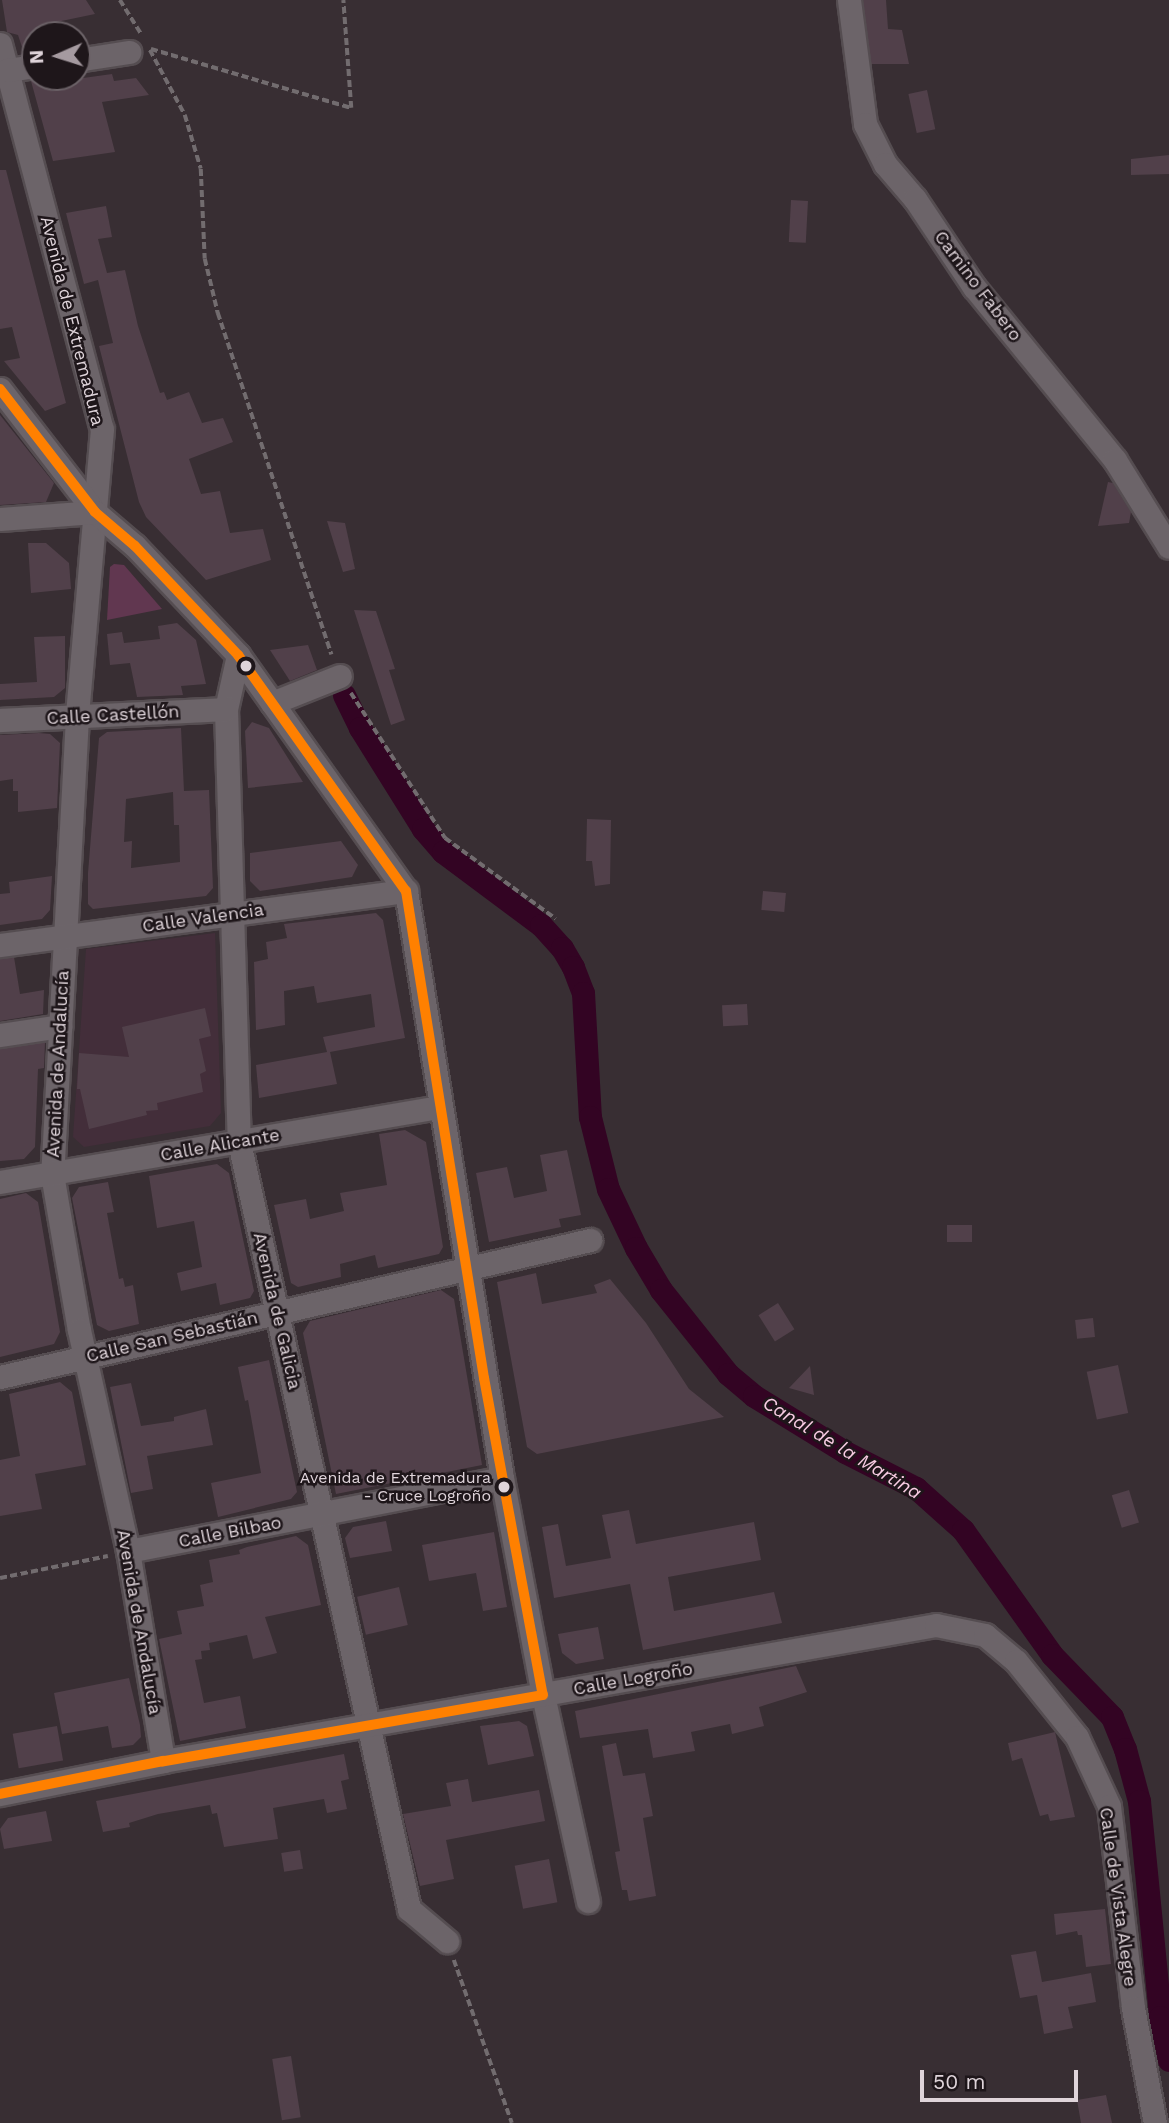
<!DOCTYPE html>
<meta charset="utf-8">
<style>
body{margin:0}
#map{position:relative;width:1169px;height:2123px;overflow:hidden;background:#382e33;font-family:"Work Sans",sans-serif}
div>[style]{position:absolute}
.built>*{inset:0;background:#432e3a}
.green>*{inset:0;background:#613750}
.canal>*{height:23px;margin:-11.5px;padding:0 11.5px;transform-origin:11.5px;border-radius:11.5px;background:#330423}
.building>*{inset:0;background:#51404a;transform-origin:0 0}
.path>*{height:3.5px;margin-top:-1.75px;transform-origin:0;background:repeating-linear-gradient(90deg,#726c6f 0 7px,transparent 0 10.5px)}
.roads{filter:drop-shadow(2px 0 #554d51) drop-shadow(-2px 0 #554d51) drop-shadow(0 2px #554d51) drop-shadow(0 -2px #554d51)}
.minor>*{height:23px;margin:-11.5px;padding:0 11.5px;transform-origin:11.5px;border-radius:11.5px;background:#6c6469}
.bus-1>*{height:10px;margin:-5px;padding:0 5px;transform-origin:5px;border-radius:5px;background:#ff8000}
.dots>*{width:19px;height:19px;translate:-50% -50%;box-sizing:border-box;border:4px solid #1e161a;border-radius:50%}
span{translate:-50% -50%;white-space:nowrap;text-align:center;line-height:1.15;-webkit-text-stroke:5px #1e161a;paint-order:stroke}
.bus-label{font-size:16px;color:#dfd4da}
.right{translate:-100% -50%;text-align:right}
.street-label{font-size:18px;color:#dfd4da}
.water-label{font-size:19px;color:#f8cce3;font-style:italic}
.north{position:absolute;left:21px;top:21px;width:70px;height:70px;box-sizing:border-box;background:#1e161a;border:2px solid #6b6267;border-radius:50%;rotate:267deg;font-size:19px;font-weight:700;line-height:28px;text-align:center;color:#dfd4da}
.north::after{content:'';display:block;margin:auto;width:24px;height:32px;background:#a59aa0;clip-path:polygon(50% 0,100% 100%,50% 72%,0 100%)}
.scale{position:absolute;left:920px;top:2070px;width:158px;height:32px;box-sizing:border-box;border:4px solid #dfd4da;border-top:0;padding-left:9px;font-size:21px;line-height:24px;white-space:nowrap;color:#dfd4da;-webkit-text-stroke:5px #1e161a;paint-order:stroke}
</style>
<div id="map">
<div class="built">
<div style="clip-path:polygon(215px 933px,221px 1113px,210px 1126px,84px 1147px,73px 1137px,86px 949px)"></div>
</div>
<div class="green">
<div style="clip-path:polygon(114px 564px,124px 565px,162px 609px,107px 620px,110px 567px)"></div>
</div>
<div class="canal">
<div style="left:344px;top:695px;width:37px;rotate:64deg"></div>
<div style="left:360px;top:728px;width:119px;rotate:58deg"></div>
<div style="left:423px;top:829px;width:30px;rotate:49deg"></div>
<div style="left:443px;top:852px;width:122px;rotate:36.7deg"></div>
<div style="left:541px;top:925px;width:31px;rotate:48deg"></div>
<div style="left:562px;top:948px;width:22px;rotate:60deg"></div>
<div style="left:573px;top:967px;width:28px;rotate:69deg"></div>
<div style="left:583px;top:993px;width:124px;rotate:86.8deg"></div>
<div style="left:590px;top:1117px;width:74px;rotate:76deg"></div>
<div style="left:608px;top:1189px;width:65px;rotate:64.6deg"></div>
<div style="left:636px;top:1248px;width:49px;rotate:59.2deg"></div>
<div style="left:661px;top:1290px;width:107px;rotate:51.4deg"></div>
<div style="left:728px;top:1374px;width:34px;rotate:40deg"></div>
<div style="left:754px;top:1396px;width:107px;rotate:31.6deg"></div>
<div style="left:845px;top:1452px;width:80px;rotate:26.9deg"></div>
<div style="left:916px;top:1488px;width:63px;rotate:41.8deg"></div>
<div style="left:963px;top:1530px;width:153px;rotate:54.5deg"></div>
<div style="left:1052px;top:1655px;width:86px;rotate:45.9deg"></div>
<div style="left:1112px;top:1717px;width:35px;rotate:68deg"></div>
<div style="left:1125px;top:1749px;width:54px;rotate:74.9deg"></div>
<div style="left:1139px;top:1801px;width:217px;rotate:84.4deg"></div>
<div style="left:1160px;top:2017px;width:44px;rotate:78.2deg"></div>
</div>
<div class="building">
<div style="clip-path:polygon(2px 0,86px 0,95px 14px,47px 24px,50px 35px,35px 35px,35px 52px,24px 53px,18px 35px,7px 32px)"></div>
<div style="clip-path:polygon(863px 0,886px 0,888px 29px,902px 30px,909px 64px,871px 64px)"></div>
<div style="clip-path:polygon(112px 74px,114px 81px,136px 78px,149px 95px,102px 102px,115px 152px,53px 161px,31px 81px,44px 77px,69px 77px,69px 80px)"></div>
<div style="left:927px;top:90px;width:40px;height:19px;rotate:78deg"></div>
<div style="clip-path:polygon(1169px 155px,1169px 174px,1131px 175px,1131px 159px)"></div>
<div style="clip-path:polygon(0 170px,6px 170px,66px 403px,45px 411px,4px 361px,20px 358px,12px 327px,0 329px)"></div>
<div style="left:791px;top:200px;width:17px;height:42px;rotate:3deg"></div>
<div style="clip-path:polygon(106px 206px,112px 237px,98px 239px,107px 273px,125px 270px,138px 326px,160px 393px,164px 392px,167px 400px,189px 392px,202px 423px,223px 418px,233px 442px,189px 459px,201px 494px,220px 491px,230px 533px,263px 529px,271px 560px,206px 580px,146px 517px,139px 502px,99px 346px,113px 343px,98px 280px,84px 284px,66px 213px)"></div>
<div style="clip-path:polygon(0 415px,54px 483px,46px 502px,0 505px)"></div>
<div style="clip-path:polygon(1108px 482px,1113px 483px,1131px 512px,1129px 523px,1098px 526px)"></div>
<div style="clip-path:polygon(327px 521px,345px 523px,355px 569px,343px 572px)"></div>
<div style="clip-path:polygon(28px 543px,46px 543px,69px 563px,71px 589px,31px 593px)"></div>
<div style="clip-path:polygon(354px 610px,376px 611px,395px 669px,389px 670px,405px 720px,391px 725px)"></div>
<div style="clip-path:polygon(177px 623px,196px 640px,206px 684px,181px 686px,183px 695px,137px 697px,130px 663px,110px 665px,107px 634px,122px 632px,124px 643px,160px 639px,158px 626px)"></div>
<div style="clip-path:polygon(65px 636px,65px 688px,54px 697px,0 700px,0 684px,37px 682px,34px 637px)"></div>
<div style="clip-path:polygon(308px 645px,317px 670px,290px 681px,270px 650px)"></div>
<div style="clip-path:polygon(252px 722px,269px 728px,303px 782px,248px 788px,245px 731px)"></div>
<div style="clip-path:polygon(evenodd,181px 728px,184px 791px,209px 790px,213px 888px,206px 896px,93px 909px,88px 904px,88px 873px,99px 738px,107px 732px,181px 728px,173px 792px,174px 825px,179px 825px,180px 862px,131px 868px,132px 841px,124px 842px,126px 799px,173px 792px)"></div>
<div style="clip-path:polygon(39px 733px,50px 734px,60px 743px,57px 808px,18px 812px,18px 791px,13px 791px,13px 779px,0 781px,0 735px)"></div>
<div style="clip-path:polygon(587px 819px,611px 820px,610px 884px,595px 886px,592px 861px,586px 861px)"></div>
<div style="clip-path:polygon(341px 841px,358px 865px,352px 877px,260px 891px,250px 881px,250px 853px)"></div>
<div style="clip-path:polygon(52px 876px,50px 910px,42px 919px,0 925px,0 894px,10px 893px,9px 882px)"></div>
<div style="left:763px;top:891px;width:23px;height:19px;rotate:5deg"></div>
<div style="clip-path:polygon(376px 913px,383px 920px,405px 1038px,330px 1052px,337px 1084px,259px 1098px,256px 1065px,327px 1052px,323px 1037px,375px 1027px,371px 994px,317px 1003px,314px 986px,284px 991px,285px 1025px,256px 1030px,254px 962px,268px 959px,266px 942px,287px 938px,284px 924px)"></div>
<div style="clip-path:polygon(14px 957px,20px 994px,44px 990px,43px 1014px,0 1021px,0 959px)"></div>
<div style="left:747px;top:1004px;width:21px;height:25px;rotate:87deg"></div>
<div style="clip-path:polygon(205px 1008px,211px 1036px,199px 1039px,206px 1071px,200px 1074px,203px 1092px,157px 1103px,158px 1110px,146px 1111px,147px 1115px,89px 1129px,80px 1089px,77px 1089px,79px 1053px,129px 1057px,122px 1027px)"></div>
<div style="clip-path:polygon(45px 1042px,44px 1068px,38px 1069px,35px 1147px,24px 1159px,0 1161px,0 1049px)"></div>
<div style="clip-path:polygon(405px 1130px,426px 1142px,443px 1247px,439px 1254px,378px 1268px,375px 1255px,340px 1264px,341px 1277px,298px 1287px,291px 1283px,274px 1205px,306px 1199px,310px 1219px,344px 1211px,340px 1193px,387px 1185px,379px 1134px)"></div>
<div style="clip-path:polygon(567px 1150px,581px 1215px,559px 1219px,561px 1227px,489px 1242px,476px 1173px,507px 1167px,514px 1198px,547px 1191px,540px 1155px)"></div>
<div style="clip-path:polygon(217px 1164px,229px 1173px,254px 1291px,250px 1298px,220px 1305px,216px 1283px,181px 1291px,177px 1273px,202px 1267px,194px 1221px,157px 1228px,149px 1176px)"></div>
<div style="clip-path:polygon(108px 1182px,114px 1212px,107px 1213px,119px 1279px,123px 1278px,125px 1287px,133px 1285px,139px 1324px,109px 1331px,97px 1325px,72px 1198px,79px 1187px)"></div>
<div style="clip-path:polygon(26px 1193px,38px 1202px,60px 1332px,54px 1344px,0 1357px,0 1199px)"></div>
<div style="left:972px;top:1225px;width:17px;height:25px;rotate:90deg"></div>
<div style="clip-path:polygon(536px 1273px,542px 1304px,597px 1293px,594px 1285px,610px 1279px,646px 1323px,689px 1389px,724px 1417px,537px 1454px,527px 1447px,497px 1282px)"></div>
<div style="clip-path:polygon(441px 1290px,454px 1299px,482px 1465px,336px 1494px,303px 1333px,310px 1321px)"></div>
<div style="left:778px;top:1303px;width:31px;height:23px;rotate:58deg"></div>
<div style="left:1093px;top:1318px;width:19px;height:18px;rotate:84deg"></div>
<div style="clip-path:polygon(269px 1360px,297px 1492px,291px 1499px,218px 1517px,211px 1483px,261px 1473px,248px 1400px,245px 1401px,238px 1367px)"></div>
<div style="left:1118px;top:1365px;width:49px;height:32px;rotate:78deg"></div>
<div style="clip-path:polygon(810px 1366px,814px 1395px,789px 1388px)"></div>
<div style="clip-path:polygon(60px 1382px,72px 1392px,86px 1465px,35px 1474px,42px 1509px,0 1516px,0 1460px,20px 1456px,9px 1394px)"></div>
<div style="clip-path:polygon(131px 1383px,141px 1426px,174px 1421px,174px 1417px,206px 1409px,213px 1445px,147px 1456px,153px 1489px,131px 1493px,110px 1387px)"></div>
<div style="left:1129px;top:1490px;width:34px;height:18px;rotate:73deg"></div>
<div style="clip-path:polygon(629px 1510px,636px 1544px,754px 1522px,761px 1560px,668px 1577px,674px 1611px,774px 1592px,782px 1623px,643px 1650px,630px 1584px,554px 1598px,542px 1527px,558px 1524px,566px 1566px,611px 1558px,602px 1515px)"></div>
<div style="clip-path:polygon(386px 1521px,392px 1551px,350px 1558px,345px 1538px,353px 1527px)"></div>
<div style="clip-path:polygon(494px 1532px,507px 1607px,483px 1611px,476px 1573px,429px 1581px,422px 1545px)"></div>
<div style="clip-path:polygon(296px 1536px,308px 1545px,321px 1605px,265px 1617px,277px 1653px,253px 1659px,247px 1635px,209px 1643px,210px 1650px,201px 1651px,202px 1659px,195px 1660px,204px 1703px,240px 1696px,246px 1728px,180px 1741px,159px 1639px,182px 1634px,177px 1611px,204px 1606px,200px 1585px,213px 1582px,209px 1560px,240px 1554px,239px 1550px,247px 1547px)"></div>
<div style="left:399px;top:1587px;width:39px;height:43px;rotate:77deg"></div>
<div style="clip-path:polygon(598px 1627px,604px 1659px,576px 1664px,562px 1653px,558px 1634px)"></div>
<div style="clip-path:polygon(796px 1666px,807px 1692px,759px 1707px,764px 1726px,732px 1734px,730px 1724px,691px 1732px,695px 1751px,653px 1758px,648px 1729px,580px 1738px,575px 1711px)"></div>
<div style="clip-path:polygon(129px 1678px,140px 1725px,141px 1737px,133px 1745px,112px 1748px,108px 1726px,62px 1734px,54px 1693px)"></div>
<div style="clip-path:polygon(519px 1721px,527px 1726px,534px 1756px,488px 1765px,480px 1726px)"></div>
<div style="left:57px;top:1726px;width:35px;height:45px;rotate:80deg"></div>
<div style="clip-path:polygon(1055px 1732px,1075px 1817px,1050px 1821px,1048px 1814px,1040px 1816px,1022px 1758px,1012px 1761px,1008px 1743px)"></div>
<div style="clip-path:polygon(616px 1743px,623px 1776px,645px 1773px,653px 1816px,643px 1818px,656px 1896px,629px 1901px,627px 1890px,622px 1890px,615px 1852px,620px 1851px,602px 1746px)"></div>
<div style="clip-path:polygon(344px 1754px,349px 1779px,341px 1781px,347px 1809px,327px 1813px,324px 1799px,273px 1808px,278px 1839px,224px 1847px,217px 1813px,212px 1814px,210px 1805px,158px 1814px,129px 1823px,130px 1827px,103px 1832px,96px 1801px)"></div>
<div style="clip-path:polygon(468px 1779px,472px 1802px,539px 1790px,545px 1821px,446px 1840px,454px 1879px,420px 1886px,403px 1814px,451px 1806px,446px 1783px)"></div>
<div style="clip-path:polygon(46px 1811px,52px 1841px,4px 1849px,0 1829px,8px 1818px)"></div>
<div style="left:300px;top:1850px;width:19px;height:19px;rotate:81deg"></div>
<div style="left:549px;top:1859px;width:44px;height:35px;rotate:79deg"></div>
<div style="clip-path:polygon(1105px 1909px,1111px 1964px,1086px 1967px,1082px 1935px,1078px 1935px,1077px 1931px,1056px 1935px,1054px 1914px)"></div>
<div style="clip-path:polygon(1036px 1951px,1042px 1982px,1091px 1973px,1096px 2002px,1068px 2007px,1073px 2028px,1044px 2034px,1037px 1995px,1020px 1998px,1011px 1955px)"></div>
<div style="left:291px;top:2056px;width:62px;height:19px;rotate:81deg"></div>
<div style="clip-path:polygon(1106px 2095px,1112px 2123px,1081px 2123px,1077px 2100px)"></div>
</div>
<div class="path">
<div style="left:120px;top:0;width:40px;rotate:58deg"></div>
<div style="left:151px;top:49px;width:209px;rotate:16.4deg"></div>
<div style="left:351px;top:108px;width:108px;rotate:-94.2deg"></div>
<div style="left:150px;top:50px;width:74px;rotate:61.7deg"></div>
<div style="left:185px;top:115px;width:56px;rotate:73.5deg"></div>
<div style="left:201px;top:169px;width:90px;rotate:87.5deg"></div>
<div style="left:205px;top:259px;width:56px;rotate:76.5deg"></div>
<div style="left:218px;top:313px;width:360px;rotate:71.6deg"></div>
<div style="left:351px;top:693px;width:173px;rotate:57deg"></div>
<div style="left:445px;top:838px;width:137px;rotate:36.1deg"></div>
<div style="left:0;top:1578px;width:110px;rotate:-11.5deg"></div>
<div style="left:454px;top:1960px;width:173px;rotate:70.4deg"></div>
</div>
<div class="roads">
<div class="minor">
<div style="left:849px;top:0;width:125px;rotate:82.6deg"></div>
<div style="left:865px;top:124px;width:45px;rotate:63.4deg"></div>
<div style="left:885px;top:164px;width:46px;rotate:49.4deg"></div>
<div style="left:915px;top:199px;width:106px;rotate:56.2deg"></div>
<div style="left:974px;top:287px;width:223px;rotate:50.8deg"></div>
<div style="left:1115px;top:460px;width:102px;rotate:58.2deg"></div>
<div style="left:0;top:44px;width:398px;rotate:75.2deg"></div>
<div style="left:102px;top:429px;width:289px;rotate:95deg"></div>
<div style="left:77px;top:717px;width:458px;rotate:93.1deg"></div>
<div style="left:52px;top:1174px;width:158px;rotate:80.2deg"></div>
<div style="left:79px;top:1330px;width:226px;rotate:77.5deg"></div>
<div style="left:128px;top:1551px;width:213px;rotate:80.5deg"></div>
<div style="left:77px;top:60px;width:53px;rotate:-8.7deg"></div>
<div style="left:7px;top:70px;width:28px;rotate:-8deg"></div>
<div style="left:0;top:389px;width:155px;rotate:52.3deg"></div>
<div style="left:95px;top:512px;width:52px;rotate:40.4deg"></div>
<div style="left:135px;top:546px;width:150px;rotate:46.6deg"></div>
<div style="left:238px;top:655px;width:290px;rotate:54.6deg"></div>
<div style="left:406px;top:891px;width:595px;rotate:80.71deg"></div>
<div style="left:502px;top:1478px;width:221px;rotate:79.3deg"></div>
<div style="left:543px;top:1695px;width:211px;rotate:77.7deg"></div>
<div style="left:0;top:519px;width:95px;rotate:-4.2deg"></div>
<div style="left:238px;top:655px;width:55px;rotate:102.5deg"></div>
<div style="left:226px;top:709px;width:433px;rotate:88.3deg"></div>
<div style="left:239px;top:1142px;width:786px;rotate:77.5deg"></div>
<div style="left:409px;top:1909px;width:50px;rotate:40.1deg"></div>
<div style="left:272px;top:703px;width:73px;rotate:-21.7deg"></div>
<div style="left:0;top:720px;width:226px;rotate:-2.8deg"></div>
<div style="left:0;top:945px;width:410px;rotate:-7.6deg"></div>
<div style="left:0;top:1035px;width:61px;rotate:-8.5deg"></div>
<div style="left:0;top:1182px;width:447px;rotate:-9.7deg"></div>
<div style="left:0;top:1377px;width:606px;rotate:-13.07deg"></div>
<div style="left:128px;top:1551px;width:381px;rotate:-11deg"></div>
<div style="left:0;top:1794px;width:166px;rotate:-11.4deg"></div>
<div style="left:163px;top:1761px;width:785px;rotate:-9.98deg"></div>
<div style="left:936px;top:1625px;width:50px;rotate:11.5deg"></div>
<div style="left:985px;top:1635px;width:40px;rotate:40deg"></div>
<div style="left:1016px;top:1661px;width:97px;rotate:51.2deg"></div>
<div style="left:1077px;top:1737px;width:76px;rotate:65.1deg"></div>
<div style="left:1109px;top:1806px;width:203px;rotate:83.2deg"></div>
<div style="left:1133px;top:2008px;width:117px;rotate:79.2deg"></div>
</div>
</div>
<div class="bus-1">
<div style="left:0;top:389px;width:155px;rotate:52.3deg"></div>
<div style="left:95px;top:512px;width:52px;rotate:40.4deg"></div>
<div style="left:135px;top:546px;width:150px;rotate:46.6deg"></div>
<div style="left:238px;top:655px;width:290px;rotate:54.6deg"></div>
<div style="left:406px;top:891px;width:493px;rotate:80.9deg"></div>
<div style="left:484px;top:1378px;width:322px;rotate:79.5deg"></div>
<div style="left:543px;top:1695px;width:386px;rotate:170.1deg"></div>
<div style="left:163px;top:1761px;width:166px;rotate:168.6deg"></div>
</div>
<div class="dots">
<div style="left:246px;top:666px;background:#dfd4da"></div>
<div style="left:504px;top:1487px;background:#dfd4da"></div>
</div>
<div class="bus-label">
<span class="right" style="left:491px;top:1487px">Avenida de Extremadura<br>- Cruce Logroño</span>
</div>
<div class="street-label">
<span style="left:978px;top:286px;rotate:53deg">Camino Fabero</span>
<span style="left:72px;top:321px;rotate:76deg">Avenida de Extremadura</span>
<span style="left:113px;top:715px;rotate:-3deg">Calle Castellón</span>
<span style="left:203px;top:918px;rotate:-8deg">Calle Valencia</span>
<span style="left:58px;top:1064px;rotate:-87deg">Avenida de Andalucía</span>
<span style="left:220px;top:1145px;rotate:-10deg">Calle Alicante</span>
<span style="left:277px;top:1311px;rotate:77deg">Avenida de Galicia</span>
<span style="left:172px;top:1337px;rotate:-13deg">Calle San Sebastián</span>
<span style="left:230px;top:1532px;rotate:-11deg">Calle Bilbao</span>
<span style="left:139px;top:1622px;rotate:80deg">Avenida de Andalucía</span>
<span style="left:633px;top:1679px;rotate:-10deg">Calle Logroño</span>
<span style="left:1118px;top:1897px;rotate:82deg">Calle de Vista Alegre</span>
</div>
<div class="water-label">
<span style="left:842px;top:1448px;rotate:31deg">Canal de la Martina</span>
</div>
<div class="north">N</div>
<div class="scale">50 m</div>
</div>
